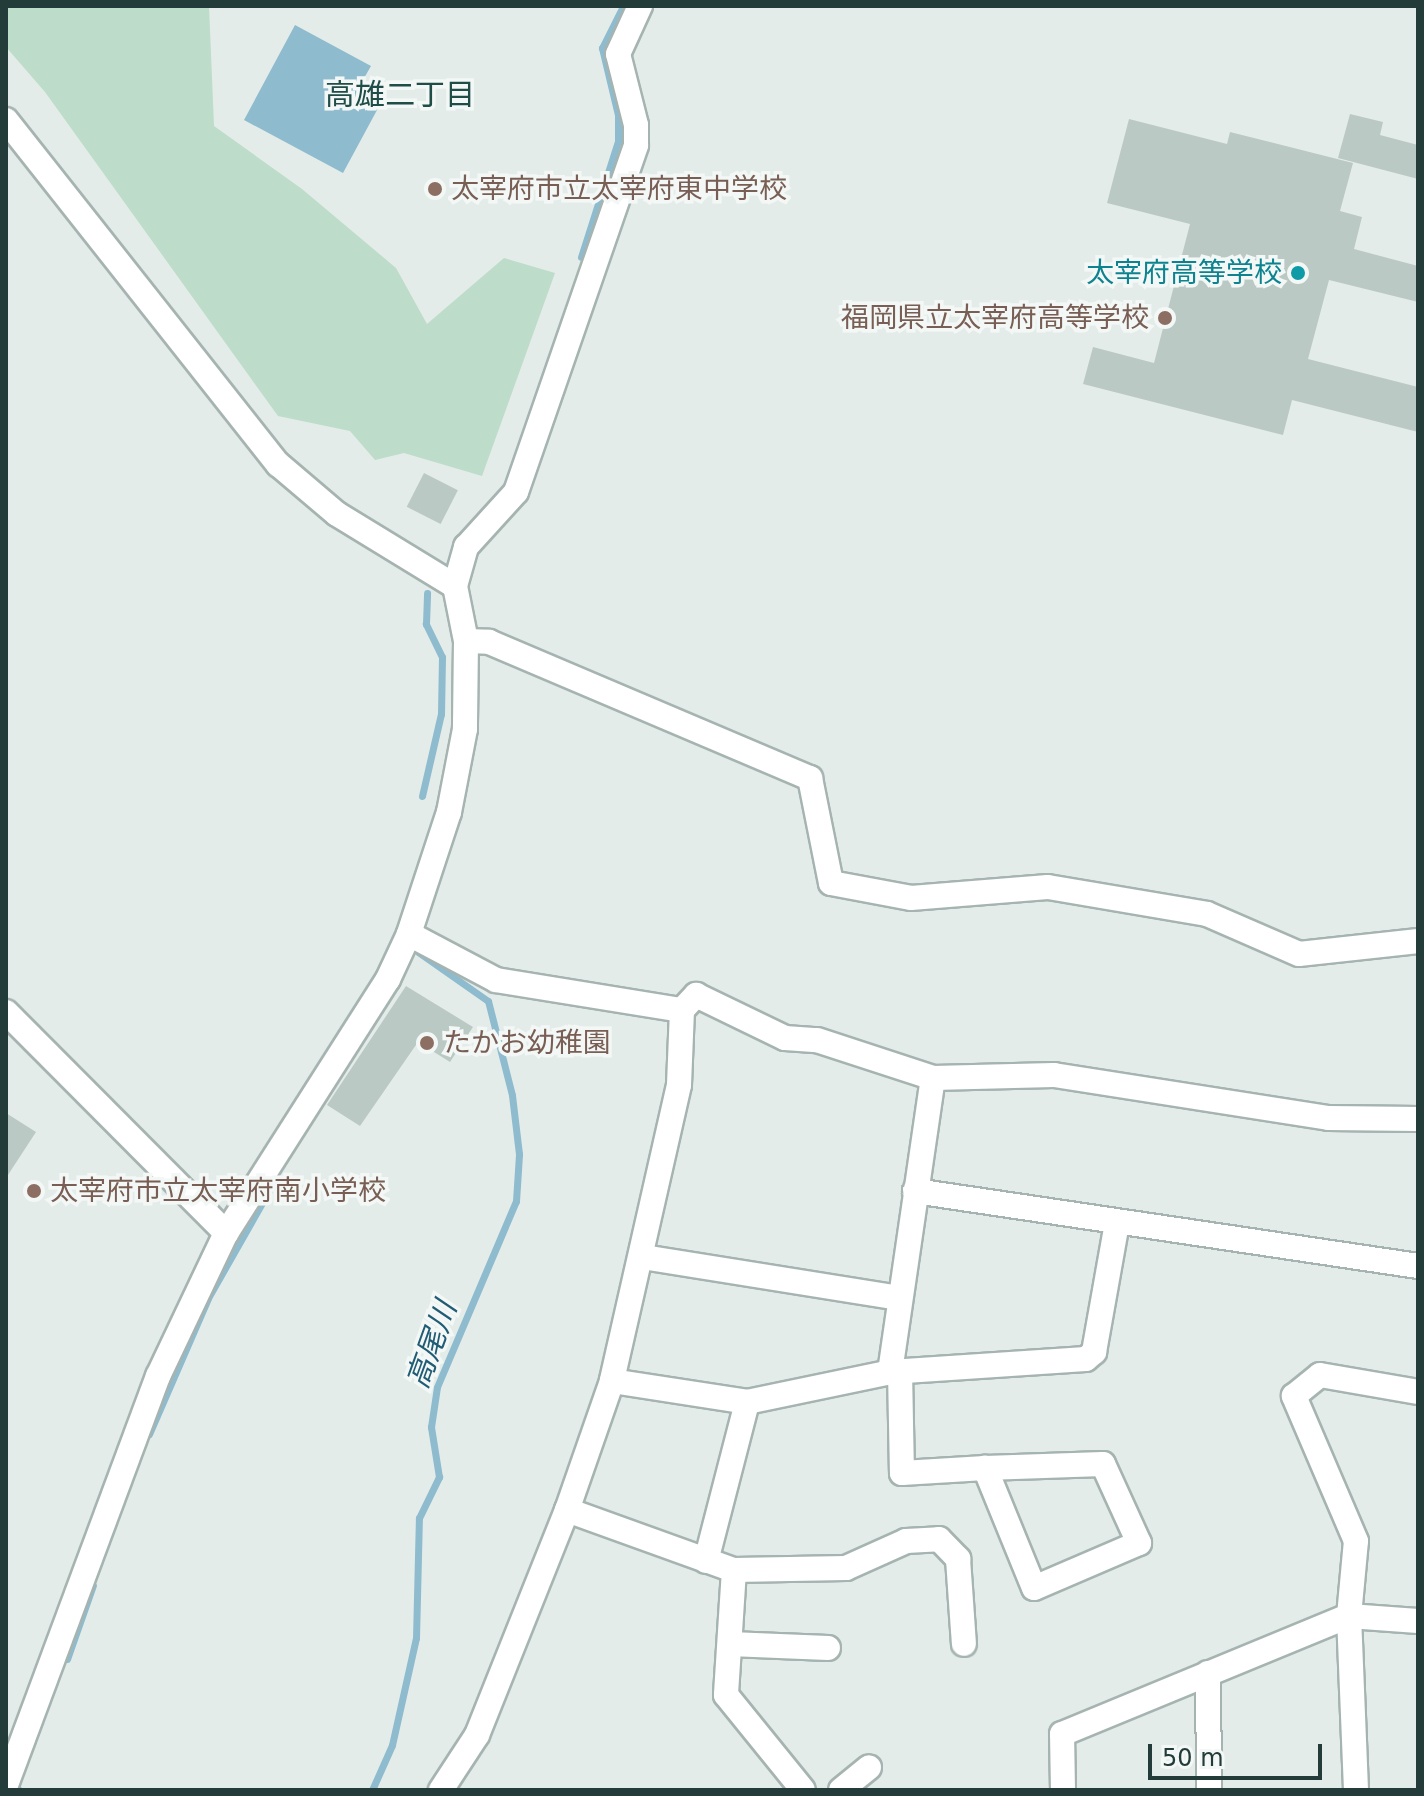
<!DOCTYPE html>
<meta charset="utf-8">
<style>
body{margin:0}
#map{position:relative;width:1424px;height:1796px;overflow:hidden;background:#e3ece9;font-family:"DejaVu Sans","Noto Sans JP",sans-serif}
div>[style]{position:absolute}
.green>*{inset:0;background:#bddcc9}
.water>*{inset:0;background:#8ebbce}
.stream>*{height:7px;margin:-3.5px;padding:0 3.5px;transform-origin:3.5px;border-radius:3.5px;background:#8ebbce}
.building>*{inset:0;background:#bbc9c5;transform-origin:0 0}
.roads{filter:drop-shadow(2px 0 #a6b4b1) drop-shadow(-2px 0 #a6b4b1) drop-shadow(0 2px #a6b4b1) drop-shadow(0 -2px #a6b4b1)}
.minor>*{height:24px;margin:-12px;padding:0 12px;transform-origin:12px;border-radius:12px;background:#fff}
.dots>*{width:22px;height:22px;translate:-50% -50%;box-sizing:border-box;border:4px solid #f3f8f6;border-radius:50%}
span{translate:-50% -50%;white-space:nowrap;text-align:center;line-height:1.15;-webkit-text-stroke:7px #f3f8f6;paint-order:stroke}
.education-label{font-size:28px;color:#785e54}
.left{translate:0 -50%;text-align:left}
.right{translate:-100% -50%;text-align:right}
.culture-label{font-size:28px;color:#0d838f}
.neighbourhood-label{font-size:30px;color:#204d48}
.water-label{font-size:30px;color:#215c75;font-style:italic}
.frame{position:absolute;inset:0;border:8px solid #233c39;pointer-events:none}
.scale{position:absolute;left:1148px;top:1744px;width:174px;height:36px;box-sizing:border-box;border:4px solid #233c39;border-top:0;padding-left:10px;font-size:24px;line-height:28px;white-space:nowrap;color:#233c39;-webkit-text-stroke:6px #f3f8f6;paint-order:stroke}
</style>
<div id="map">
<div class="green">
<div style="clip-path:polygon(6px 6px,209px 6px,214px 126px,302px 189px,396px 268px,427px 324px,504px 258px,555px 273px,482px 476px,404px 453px,375px 460px,350px 431px,278px 416px,45px 92px,6px 47px)"></div>
</div>
<div class="water">
<div style="clip-path:polygon(295px 25px,371px 66px,359px 87px,383px 99px,343px 173px,244px 120px)"></div>
</div>
<div class="stream">
<div style="left:581px;top:257px;width:122px;rotate:-72.3deg"></div>
<div style="left:618px;top:141px;width:26px;rotate:-90deg"></div>
<div style="left:618px;top:115px;width:69px;rotate:-103.4deg"></div>
<div style="left:602px;top:48px;width:47px;rotate:-63.4deg"></div>
<div style="left:422px;top:796px;width:84px;rotate:-77deg"></div>
<div style="left:441px;top:714px;width:57px;rotate:-89deg"></div>
<div style="left:442px;top:657px;width:37px;rotate:-116deg"></div>
<div style="left:426px;top:624px;width:31px;rotate:-88deg"></div>
<div style="left:149px;top:1434px;width:148px;rotate:-66.5deg"></div>
<div style="left:208px;top:1298px;width:125px;rotate:-60.4deg"></div>
<div style="left:67px;top:1659px;width:78px;rotate:-70.6deg"></div>
<div style="left:18px;top:1790px;width:1px;rotate:-90deg"></div>
<div style="left:372px;top:1790px;width:49px;rotate:-66deg"></div>
<div style="left:392px;top:1745px;width:110px;rotate:-77.4deg"></div>
<div style="left:416px;top:1638px;width:120px;rotate:-88.6deg"></div>
<div style="left:419px;top:1518px;width:46px;rotate:-64deg"></div>
<div style="left:439px;top:1477px;width:51px;rotate:-99.1deg"></div>
<div style="left:431px;top:1427px;width:40px;rotate:-81.5deg"></div>
<div style="left:437px;top:1387px;width:202px;rotate:-67deg"></div>
<div style="left:516px;top:1201px;width:47px;rotate:-86.3deg"></div>
<div style="left:519px;top:1154px;width:59px;rotate:-96.8deg"></div>
<div style="left:512px;top:1095px;width:97px;rotate:-104.3deg"></div>
<div style="left:488px;top:1001px;width:85px;rotate:-145deg"></div>
</div>
<div class="building">
<div style="clip-path:polygon(1350px 114px,1383px 122px,1380px 135px,1418px 145px,1418px 179px,1338px 158px)"></div>
<div style="clip-path:polygon(1129px 119px,1227px 144px,1230px 132px,1353px 163px,1340px 211px,1362px 217px,1354px 249px,1418px 266px,1418px 302px,1329px 280px,1308px 359px,1418px 387px,1418px 432px,1292px 400px,1283px 435px,1083px 384px,1093px 347px,1154px 363px,1190px 224px,1107px 203px)"></div>
<div style="left:424px;top:473px;width:38px;height:38px;rotate:27deg"></div>
<div style="clip-path:polygon(406px 986px,473px 1027px,450px 1062px,418px 1042px,360px 1126px,327px 1105px)"></div>
<div style="clip-path:polygon(6px 1113px,36px 1132px,6px 1178px)"></div>
</div>
<div class="roads">
<div class="minor">
<div style="left:6px;top:120px;width:439px;rotate:51.7deg"></div>
<div style="left:278px;top:464px;width:77px;rotate:40.3deg"></div>
<div style="left:337px;top:514px;width:138px;rotate:31.4deg"></div>
<div style="left:455px;top:586px;width:56px;rotate:78.7deg"></div>
<div style="left:466px;top:641px;width:88px;rotate:90.7deg"></div>
<div style="left:465px;top:729px;width:85px;rotate:100.9deg"></div>
<div style="left:449px;top:812px;width:128px;rotate:108.2deg"></div>
<div style="left:409px;top:934px;width:50px;rotate:115deg"></div>
<div style="left:388px;top:979px;width:301px;rotate:122.5deg"></div>
<div style="left:226px;top:1233px;width:158px;rotate:115.4deg"></div>
<div style="left:158px;top:1376px;width:435px;rotate:110.4deg"></div>
<div style="left:455px;top:586px;width:41px;rotate:-74.2deg"></div>
<div style="left:466px;top:547px;width:74px;rotate:-47.7deg"></div>
<div style="left:516px;top:492px;width:367px;rotate:-70.9deg"></div>
<div style="left:636px;top:145px;width:20px;rotate:-90deg"></div>
<div style="left:636px;top:125px;width:73px;rotate:-104.2deg"></div>
<div style="left:618px;top:54px;width:53px;rotate:-65.4deg"></div>
<div style="left:466px;top:641px;width:23px;rotate:2deg"></div>
<div style="left:489px;top:642px;width:349px;rotate:23deg"></div>
<div style="left:810px;top:778px;width:107px;rotate:78.7deg"></div>
<div style="left:831px;top:883px;width:81px;rotate:10.6deg"></div>
<div style="left:911px;top:898px;width:137px;rotate:-4.6deg"></div>
<div style="left:1048px;top:887px;width:161px;rotate:9.6deg"></div>
<div style="left:1207px;top:914px;width:100px;rotate:23.5deg"></div>
<div style="left:1299px;top:954px;width:120px;rotate:-6.2deg"></div>
<div style="left:409px;top:934px;width:98px;rotate:27.9deg"></div>
<div style="left:496px;top:980px;width:188px;rotate:9.2deg"></div>
<div style="left:682px;top:1010px;width:75px;rotate:92.3deg"></div>
<div style="left:679px;top:1085px;width:303px;rotate:102.8deg"></div>
<div style="left:612px;top:1381px;width:137px;rotate:109.2deg"></div>
<div style="left:567px;top:1510px;width:242px;rotate:111.8deg"></div>
<div style="left:477px;top:1735px;width:66px;rotate:123.2deg"></div>
<div style="left:682px;top:1010px;width:21px;rotate:-47deg"></div>
<div style="left:696px;top:995px;width:99px;rotate:25.8deg"></div>
<div style="left:785px;top:1038px;width:32px;rotate:4deg"></div>
<div style="left:817px;top:1040px;width:122px;rotate:18.1deg"></div>
<div style="left:6px;top:1012px;width:312px;rotate:45.1deg"></div>
<div style="left:915px;top:1191px;width:509px;rotate:8.48deg"></div>
<div style="left:643px;top:1257px;width:258px;rotate:9.1deg"></div>
<div style="left:900px;top:1371px;width:102px;rotate:88.9deg"></div>
<div style="left:902px;top:1473px;width:83px;rotate:-3.4deg"></div>
<div style="left:985px;top:1468px;width:118px;rotate:-1.9deg"></div>
<div style="left:1103px;top:1464px;width:87px;rotate:65.5deg"></div>
<div style="left:1139px;top:1543px;width:114px;rotate:156.8deg"></div>
<div style="left:1034px;top:1588px;width:130px;rotate:-112.2deg"></div>
<div style="left:890px;top:1372px;width:297px;rotate:-81.7deg"></div>
<div style="left:933px;top:1078px;width:121px;rotate:-1.4deg"></div>
<div style="left:1054px;top:1075px;width:278px;rotate:8.9deg"></div>
<div style="left:1329px;top:1118px;width:89px;rotate:0.6deg"></div>
<div style="left:612px;top:1381px;width:137px;rotate:8.8deg"></div>
<div style="left:747px;top:1402px;width:146px;rotate:-11.8deg"></div>
<div style="left:890px;top:1372px;width:196px;rotate:-3.8deg"></div>
<div style="left:1086px;top:1359px;width:11px;rotate:-41deg"></div>
<div style="left:1094px;top:1352px;width:131px;rotate:-79.9deg"></div>
<div style="left:567px;top:1510px;width:177px;rotate:19.8deg"></div>
<div style="left:734px;top:1570px;width:112px;rotate:-1deg"></div>
<div style="left:846px;top:1568px;width:66px;rotate:-24.2deg"></div>
<div style="left:906px;top:1541px;width:33px;rotate:-3deg"></div>
<div style="left:939px;top:1539px;width:28px;rotate:46deg"></div>
<div style="left:958px;top:1559px;width:85px;rotate:86deg"></div>
<div style="left:706px;top:1561px;width:164px;rotate:-75.5deg"></div>
<div style="left:734px;top:1570px;width:125px;rotate:93.7deg"></div>
<div style="left:726px;top:1695px;width:122px;rotate:51deg"></div>
<div style="left:730px;top:1644px;width:98px;rotate:2.3deg"></div>
<div style="left:1208px;top:1673px;width:117px;rotate:89.5deg"></div>
<div style="left:841px;top:1790px;width:36px;rotate:-39deg"></div>
<div style="left:1063px;top:1790px;width:56px;rotate:-91deg"></div>
<div style="left:1062px;top:1734px;width:310px;rotate:-22.4deg"></div>
<div style="left:1349px;top:1616px;width:69px;rotate:4.1deg"></div>
<div style="left:1356px;top:1790px;width:174px;rotate:-92.3deg"></div>
<div style="left:1349px;top:1616px;width:75px;rotate:-84.7deg"></div>
<div style="left:1356px;top:1541px;width:158px;rotate:-113.2deg"></div>
<div style="left:1294px;top:1396px;width:33px;rotate:-39deg"></div>
<div style="left:1320px;top:1375px;width:99px;rotate:9.8deg"></div>
</div>
</div>
<div class="dots">
<div style="left:435px;top:189px;background:#8d6e63"></div>
<div style="left:1298px;top:273px;background:#0f9aa8"></div>
<div style="left:1165px;top:318px;background:#8d6e63"></div>
<div style="left:427px;top:1043px;background:#8d6e63"></div>
<div style="left:34px;top:1191px;background:#8d6e63"></div>
</div>
<div class="education-label">
<span class="left" style="left:451px;top:189px">太宰府市立太宰府東中学校</span>
<span class="right" style="left:1149px;top:318px">福岡県立太宰府高等学校</span>
<span class="left" style="left:443px;top:1043px">たかお幼稚園</span>
<span class="left" style="left:50px;top:1191px">太宰府市立太宰府南小学校</span>
</div>
<div class="culture-label">
<span class="right" style="left:1282px;top:273px">太宰府高等学校</span>
</div>
<div class="neighbourhood-label">
<span style="left:400px;top:95px">高雄二丁目</span>
</div>
<div class="water-label">
<span style="left:432px;top:1345px;rotate:-70deg">高尾川</span>
</div>
<div class="frame"></div>
<div class="scale">50 m</div>
</div>
